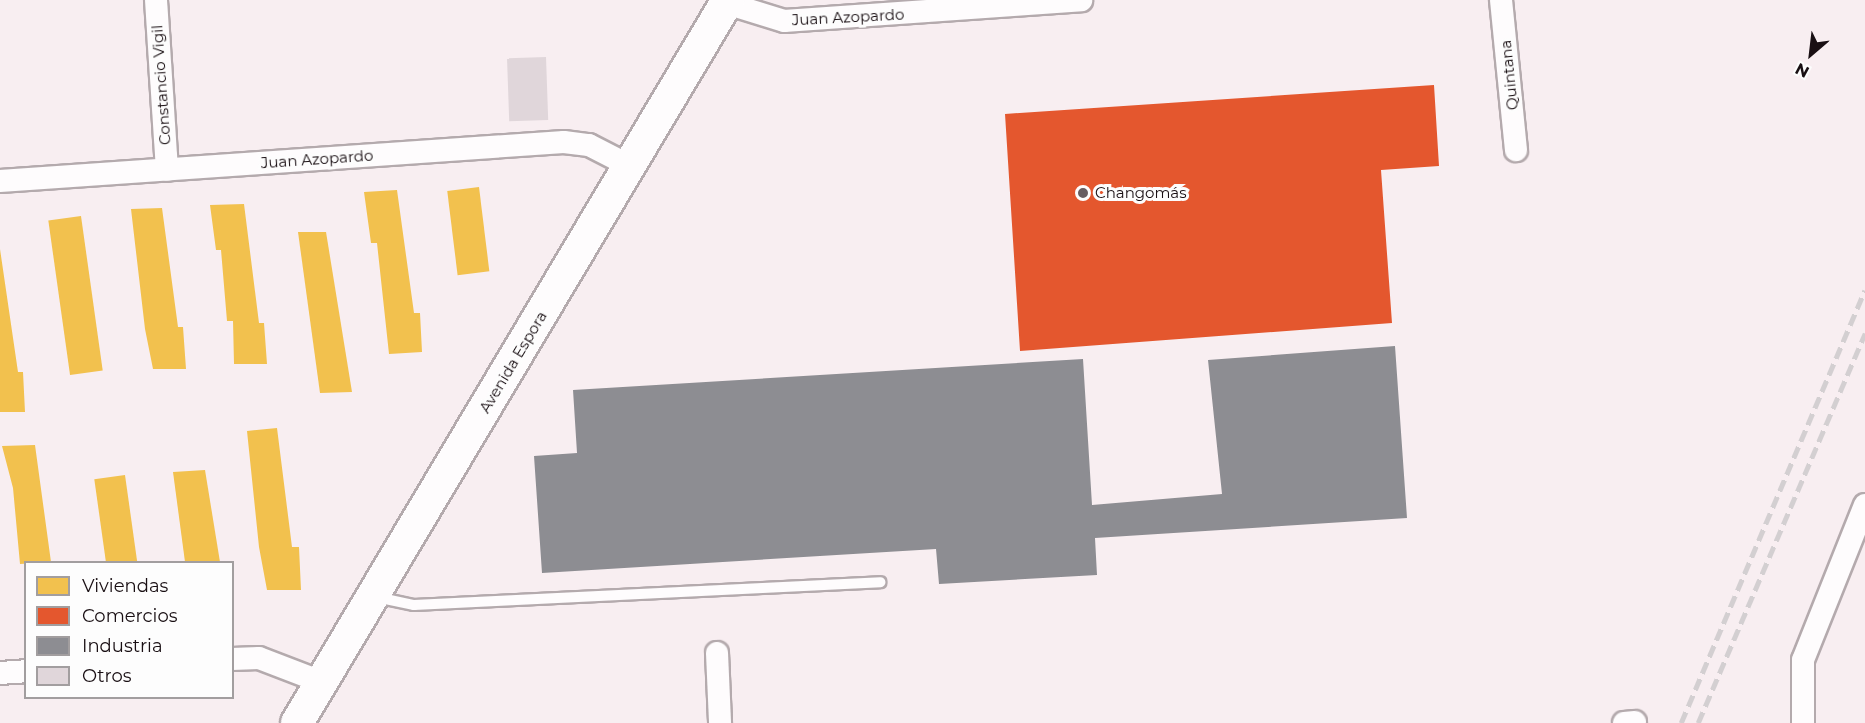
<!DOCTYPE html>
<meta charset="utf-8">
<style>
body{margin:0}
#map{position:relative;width:1865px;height:723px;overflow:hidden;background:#f8eef1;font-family:Montserrat,sans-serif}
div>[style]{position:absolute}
.homes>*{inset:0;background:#f2c14e;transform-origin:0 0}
.shops>*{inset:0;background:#e4572e}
.industry>*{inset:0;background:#8d8d92}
.building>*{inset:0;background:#e0d6da;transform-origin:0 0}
.roads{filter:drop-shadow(2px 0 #b4aaad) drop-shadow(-2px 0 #b4aaad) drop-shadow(0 2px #b4aaad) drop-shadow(0 -2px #b4aaad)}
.lane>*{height:10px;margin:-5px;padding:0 5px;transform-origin:5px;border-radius:5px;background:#fefcfd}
.street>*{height:22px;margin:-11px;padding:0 11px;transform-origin:11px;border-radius:11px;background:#fefcfd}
.secondary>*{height:32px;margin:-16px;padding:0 16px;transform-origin:16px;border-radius:16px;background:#fefcfd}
.rail>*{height:4.5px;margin-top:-2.25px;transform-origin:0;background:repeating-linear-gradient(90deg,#d3cfd1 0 12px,transparent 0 18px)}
.dots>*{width:16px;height:16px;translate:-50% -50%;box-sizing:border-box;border:3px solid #fdfdfd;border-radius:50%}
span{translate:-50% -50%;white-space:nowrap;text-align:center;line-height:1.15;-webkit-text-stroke:6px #fdfdfd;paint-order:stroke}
.street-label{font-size:15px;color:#190f13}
.poi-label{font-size:15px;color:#190f13}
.left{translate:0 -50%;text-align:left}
.legend{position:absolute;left:24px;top:561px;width:210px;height:138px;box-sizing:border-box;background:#fdfdfd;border:2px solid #a29e9f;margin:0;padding:8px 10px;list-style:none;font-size:18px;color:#190f13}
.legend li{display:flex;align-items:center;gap:12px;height:30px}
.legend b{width:30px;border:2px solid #a29e9f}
.north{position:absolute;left:1781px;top:24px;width:60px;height:60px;-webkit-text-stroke:4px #fdfdfd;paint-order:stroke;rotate:208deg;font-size:16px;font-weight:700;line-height:24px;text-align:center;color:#190f13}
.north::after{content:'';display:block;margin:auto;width:21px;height:27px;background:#190f13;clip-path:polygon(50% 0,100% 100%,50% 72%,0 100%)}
</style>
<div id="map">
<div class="homes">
<div style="left:479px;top:187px;width:85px;height:32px;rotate:83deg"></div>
<div style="clip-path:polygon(397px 190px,414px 313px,420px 313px,422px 352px,389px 354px,377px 243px,371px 243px,364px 192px)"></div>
<div style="clip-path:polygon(244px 204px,259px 323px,264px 323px,267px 364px,234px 364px,233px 321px,227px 321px,221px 250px,216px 250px,210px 205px)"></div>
<div style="clip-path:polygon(162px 208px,178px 327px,183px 327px,186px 369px,153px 369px,145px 329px,131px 209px)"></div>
<div style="left:81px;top:216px;width:156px;height:33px;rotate:82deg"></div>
<div style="clip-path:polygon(298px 232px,326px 232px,352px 392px,320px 393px)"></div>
<div style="clip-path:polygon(0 249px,18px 372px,23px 372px,25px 412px,0 412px)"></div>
<div style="clip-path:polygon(277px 428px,292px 547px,299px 547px,301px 590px,267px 590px,259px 547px,247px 431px)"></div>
<div style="clip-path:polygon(35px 445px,51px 562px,20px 564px,13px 488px,2px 446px)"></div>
<div style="clip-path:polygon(205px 470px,220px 562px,185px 562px,173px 472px)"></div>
<div style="left:125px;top:475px;width:88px;height:31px;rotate:82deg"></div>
</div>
<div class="shops">
<div style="clip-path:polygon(1434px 85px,1439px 166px,1381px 170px,1392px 323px,1020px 351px,1005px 114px)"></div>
</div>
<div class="industry">
<div style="clip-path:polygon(1395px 346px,1407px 518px,1095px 538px,1097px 575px,939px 584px,936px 549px,542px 573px,534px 456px,577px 453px,573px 390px,1083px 359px,1092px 505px,1222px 494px,1208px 360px)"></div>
</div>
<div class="building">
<div style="left:546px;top:57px;width:63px;height:39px;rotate:88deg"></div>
</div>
<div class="roads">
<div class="lane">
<div style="left:376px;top:597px;width:39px;rotate:12deg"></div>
<div style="left:414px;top:605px;width:467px;rotate:-2.8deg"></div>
</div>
<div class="street">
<div style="left:156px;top:0;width:170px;rotate:86.3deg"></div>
<div style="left:1501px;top:0;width:151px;rotate:84.3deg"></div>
<div style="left:726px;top:3px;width:61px;rotate:17.2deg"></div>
<div style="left:784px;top:21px;width:298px;rotate:-4deg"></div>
<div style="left:0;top:181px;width:565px;rotate:-3.96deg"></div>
<div style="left:564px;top:142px;width:25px;rotate:7deg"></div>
<div style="left:589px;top:145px;width:46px;rotate:27.1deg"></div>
<div style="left:717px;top:653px;width:70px;rotate:87.5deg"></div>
<div style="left:232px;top:659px;width:27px;rotate:-2deg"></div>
<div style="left:259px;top:658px;width:67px;rotate:20.9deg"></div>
<div style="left:0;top:673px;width:26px;rotate:-4deg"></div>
<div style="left:1624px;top:723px;width:11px;rotate:-5deg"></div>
<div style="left:1803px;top:723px;width:63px;rotate:-90deg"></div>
<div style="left:1803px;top:660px;width:167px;rotate:-68.2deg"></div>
</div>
<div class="secondary">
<div style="left:297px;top:723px;width:842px;rotate:-59.2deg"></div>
</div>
</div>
<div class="rail">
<div style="left:1681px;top:723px;width:470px;rotate:-67deg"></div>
<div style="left:1698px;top:723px;width:424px;rotate:-66.8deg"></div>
</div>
<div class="dots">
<div style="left:1083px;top:193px;background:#675d61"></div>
</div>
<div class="street-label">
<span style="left:848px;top:17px;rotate:-3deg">Juan Azopardo</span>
<span style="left:1509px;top:75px;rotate:-96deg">Quintana</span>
<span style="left:161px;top:85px;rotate:-94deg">Constancio Vigil</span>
<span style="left:317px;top:159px;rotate:-4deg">Juan Azopardo</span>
<span style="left:513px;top:362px;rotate:-59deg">Avenida Espora</span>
</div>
<div class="poi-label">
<span class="left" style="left:1095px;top:193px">Changomás</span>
</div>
<ul class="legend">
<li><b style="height:16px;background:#f2c14e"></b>Viviendas</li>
<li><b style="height:16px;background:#e4572e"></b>Comercios</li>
<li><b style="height:16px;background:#8d8d92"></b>Industria</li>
<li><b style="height:16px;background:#e0d6da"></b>Otros</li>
</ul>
<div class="north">N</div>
</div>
